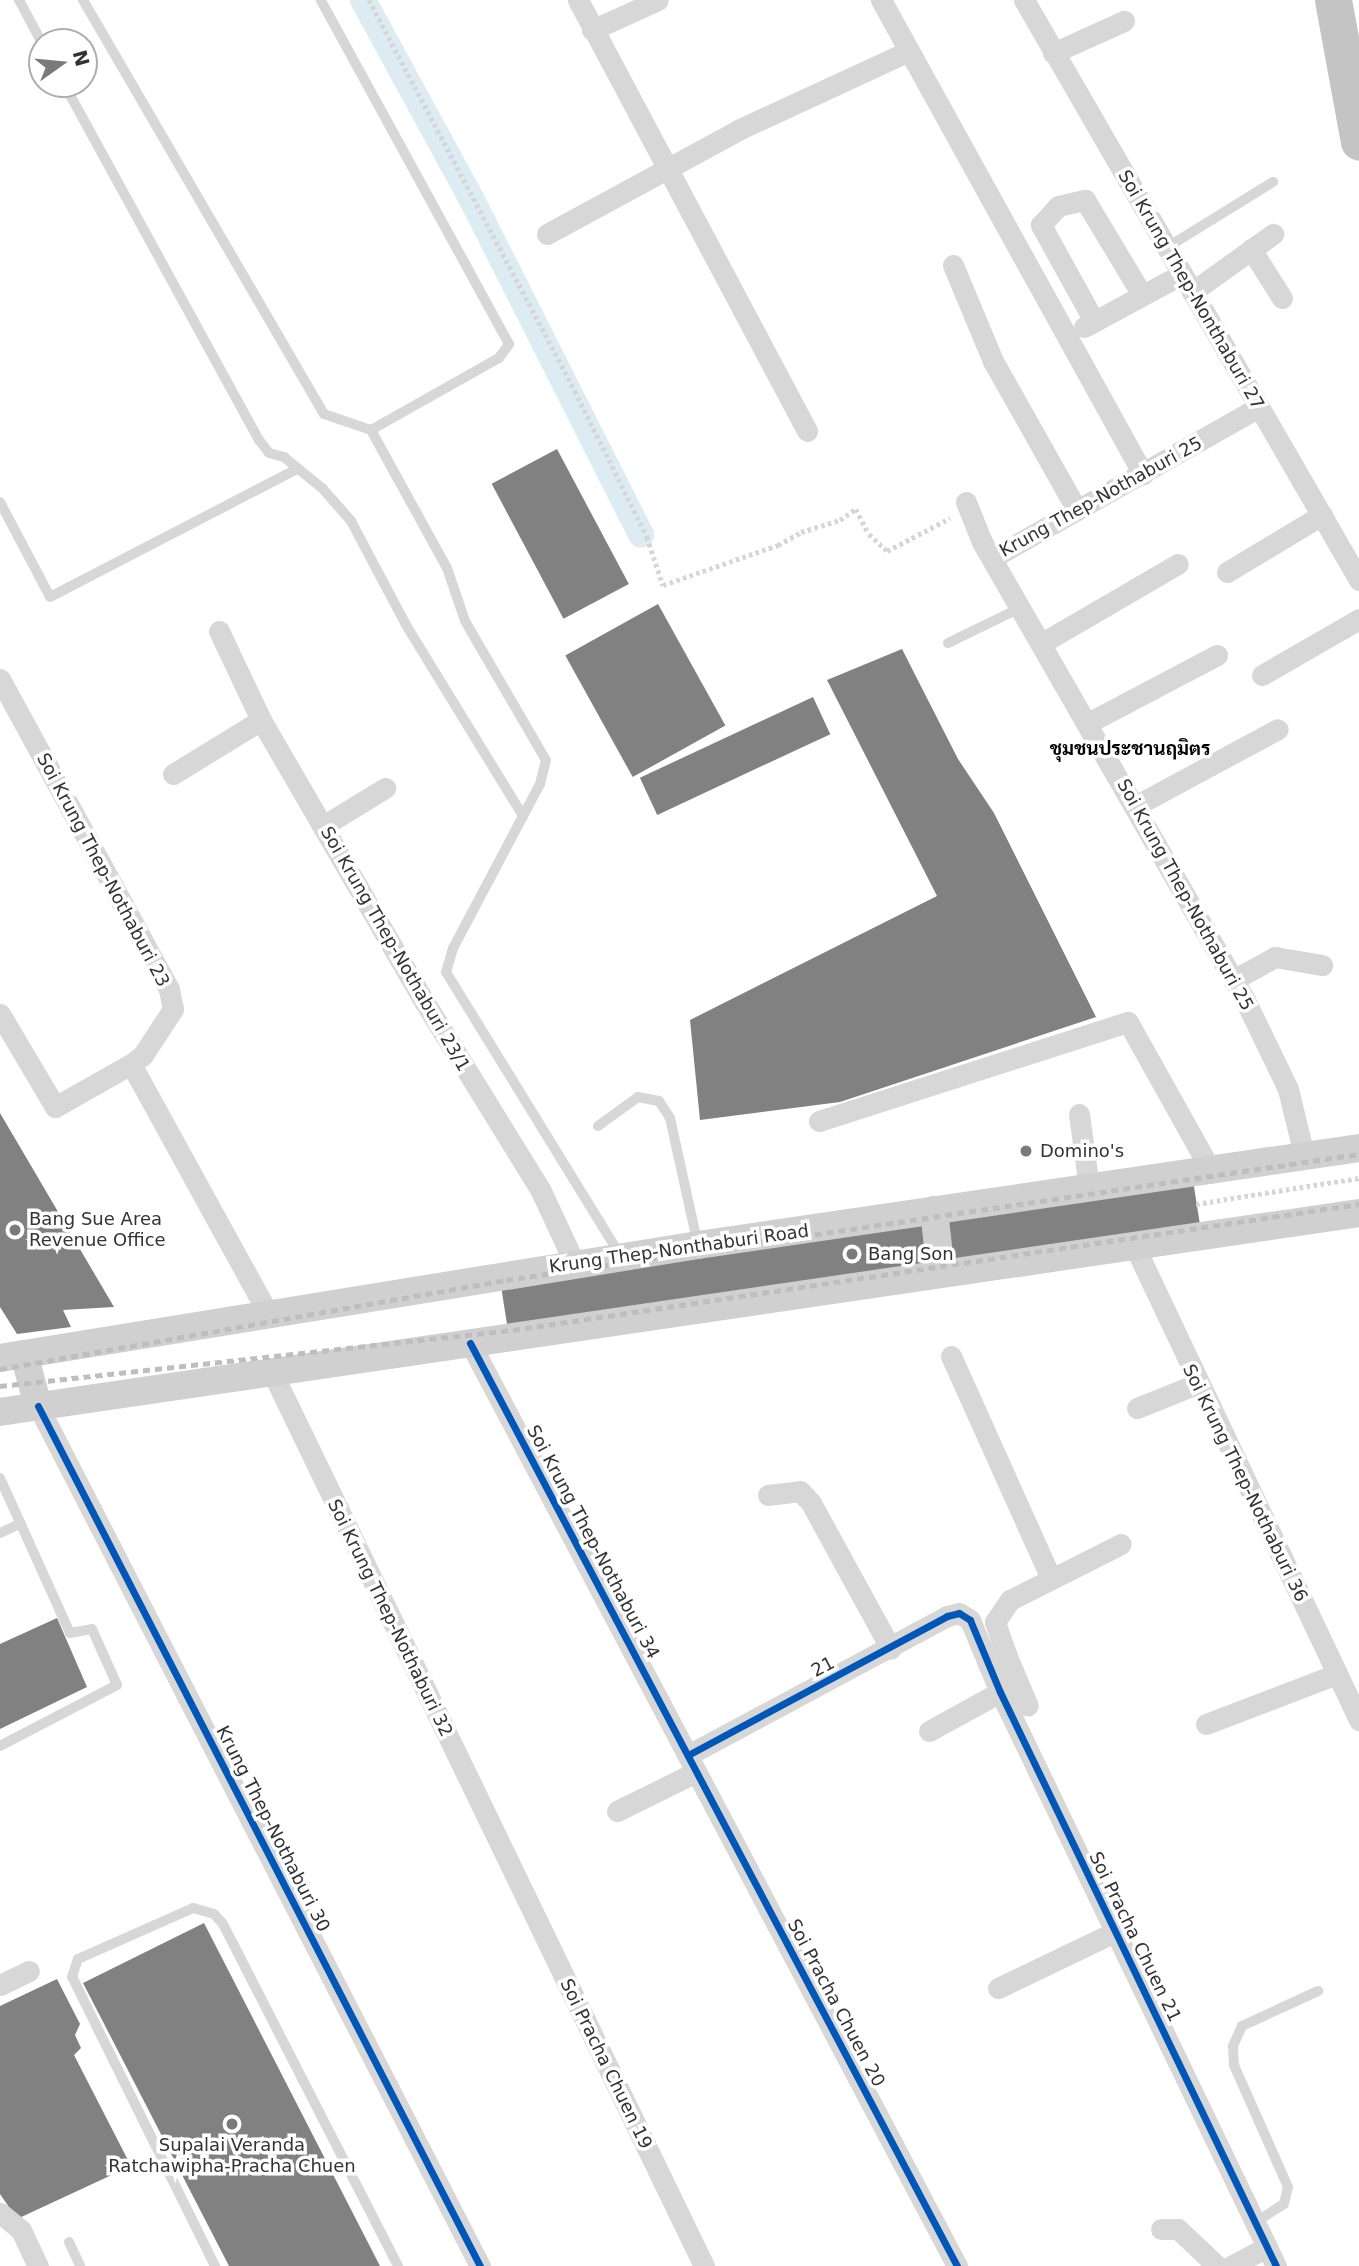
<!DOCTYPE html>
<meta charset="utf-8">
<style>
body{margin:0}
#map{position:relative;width:1359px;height:2266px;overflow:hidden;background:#fff;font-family:"DejaVu Sans",Sarabun,sans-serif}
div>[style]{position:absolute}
.canal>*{height:26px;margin:-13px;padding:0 13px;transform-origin:13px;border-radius:13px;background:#ddebf3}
.building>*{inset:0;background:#818181;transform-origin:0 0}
.path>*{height:4.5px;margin-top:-2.25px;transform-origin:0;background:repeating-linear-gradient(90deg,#d6d6d6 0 3.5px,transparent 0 7px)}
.lane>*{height:10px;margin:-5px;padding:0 5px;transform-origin:5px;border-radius:5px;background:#d7d7d7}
.street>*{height:21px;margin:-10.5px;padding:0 10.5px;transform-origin:10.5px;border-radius:10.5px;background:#d7d7d7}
.secondary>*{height:28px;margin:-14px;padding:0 14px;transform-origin:14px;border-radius:14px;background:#d0d0d0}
.highway>*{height:37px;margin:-18.5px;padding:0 18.5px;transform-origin:18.5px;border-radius:18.5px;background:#c4c4c4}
.rail>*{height:5px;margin-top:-2.5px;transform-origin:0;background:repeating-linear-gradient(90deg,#bebebe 0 7px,transparent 0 12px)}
.cycleway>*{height:7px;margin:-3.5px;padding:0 3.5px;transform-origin:3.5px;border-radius:3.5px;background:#0057b8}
.dots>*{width:19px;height:19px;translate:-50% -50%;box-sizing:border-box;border:4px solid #fff;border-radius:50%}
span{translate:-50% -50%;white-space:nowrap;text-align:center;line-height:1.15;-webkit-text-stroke:7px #fff;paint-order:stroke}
.street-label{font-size:18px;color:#333}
.poi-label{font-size:18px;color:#333}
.left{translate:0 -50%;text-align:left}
.neighbourhood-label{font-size:19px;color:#000;font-weight:700}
.north{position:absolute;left:28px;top:28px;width:70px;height:70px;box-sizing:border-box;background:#fff;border:2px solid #adadad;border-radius:50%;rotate:75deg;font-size:19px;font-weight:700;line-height:28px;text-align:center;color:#333}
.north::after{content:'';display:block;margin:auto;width:24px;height:32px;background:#7a7a7a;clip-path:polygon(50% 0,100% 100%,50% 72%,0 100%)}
</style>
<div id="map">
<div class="canal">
<div style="left:363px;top:0;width:228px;rotate:61.4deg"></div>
<div style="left:472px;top:200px;width:375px;rotate:63.2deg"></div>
</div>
<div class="building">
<div style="left:557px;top:449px;width:153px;height:74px;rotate:62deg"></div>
<div style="left:658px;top:604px;width:139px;height:106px;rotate:61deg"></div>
<div style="clip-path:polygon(902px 649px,958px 759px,994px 813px,1096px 1017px,840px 1102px,700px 1120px,690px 1020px,937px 896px,827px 680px)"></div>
<div style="left:813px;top:697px;width:41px;height:191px;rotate:65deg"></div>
<div style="clip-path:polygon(0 1113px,114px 1307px,63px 1310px,71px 1327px,17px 1334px,0 1307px)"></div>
<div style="left:1191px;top:1168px;width:74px;height:700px;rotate:81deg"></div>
<div style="clip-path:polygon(57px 1618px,87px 1687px,0 1729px,0 1644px)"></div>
<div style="clip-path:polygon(204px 1923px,380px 2266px,229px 2266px,83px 1983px)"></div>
<div style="clip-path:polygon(57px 1979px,80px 2024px,75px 2035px,81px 2048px,74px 2055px,131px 2166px,17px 2219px,0 2194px,0 2006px)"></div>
</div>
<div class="path">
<div style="left:369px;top:0;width:442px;rotate:62.2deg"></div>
<div style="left:575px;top:391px;width:163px;rotate:63.7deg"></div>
<div style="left:647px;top:537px;width:51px;rotate:71.6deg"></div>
<div style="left:663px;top:585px;width:122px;rotate:-19.2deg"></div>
<div style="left:778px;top:545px;width:26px;rotate:-29deg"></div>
<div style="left:801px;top:532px;width:41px;rotate:-17.1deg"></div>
<div style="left:840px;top:520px;width:19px;rotate:-35deg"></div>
<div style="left:856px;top:509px;width:28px;rotate:63deg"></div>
<div style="left:869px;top:534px;width:25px;rotate:43deg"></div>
<div style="left:887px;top:551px;width:71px;rotate:-27.6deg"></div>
<div style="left:1196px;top:1204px;width:165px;rotate:-9.1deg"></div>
</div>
<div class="lane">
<div style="left:19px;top:0;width:49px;rotate:61.9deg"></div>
<div style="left:83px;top:0;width:479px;rotate:59.8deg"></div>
<div style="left:324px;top:414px;width:50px;rotate:18.8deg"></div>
<div style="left:371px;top:430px;width:147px;rotate:-29.4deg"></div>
<div style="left:499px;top:358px;width:17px;rotate:-54deg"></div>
<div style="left:509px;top:344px;width:392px;rotate:-118.7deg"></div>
<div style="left:64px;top:84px;width:406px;rotate:61.3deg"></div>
<div style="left:259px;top:440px;width:16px;rotate:52deg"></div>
<div style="left:269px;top:453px;width:16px;rotate:15deg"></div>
<div style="left:284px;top:457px;width:50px;rotate:39.4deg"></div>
<div style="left:323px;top:489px;width:43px;rotate:48.8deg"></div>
<div style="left:351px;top:521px;width:118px;rotate:62.1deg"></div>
<div style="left:406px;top:625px;width:224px;rotate:58.5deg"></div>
<div style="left:1166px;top:248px;width:126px;rotate:-31.7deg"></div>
<div style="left:371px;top:430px;width:158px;rotate:61.2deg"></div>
<div style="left:447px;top:568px;width:56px;rotate:71.2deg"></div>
<div style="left:465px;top:621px;width:161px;rotate:59.8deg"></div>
<div style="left:546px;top:760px;width:25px;rotate:104deg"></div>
<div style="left:540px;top:784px;width:186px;rotate:117.9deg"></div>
<div style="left:453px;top:948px;width:25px;rotate:106deg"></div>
<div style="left:446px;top:972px;width:332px;rotate:58.4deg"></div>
<div style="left:0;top:502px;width:107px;rotate:62.2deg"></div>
<div style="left:50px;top:597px;width:278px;rotate:-27.4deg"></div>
<div style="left:948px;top:643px;width:82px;rotate:-25.9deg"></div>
<div style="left:598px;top:1126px;width:49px;rotate:-35.9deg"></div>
<div style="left:638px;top:1097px;width:21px;rotate:11deg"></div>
<div style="left:659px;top:1101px;width:20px;rotate:57deg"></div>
<div style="left:670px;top:1118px;width:130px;rotate:77.6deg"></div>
<div style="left:0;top:1478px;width:170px;rotate:65.7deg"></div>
<div style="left:70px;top:1633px;width:22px;rotate:-10deg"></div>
<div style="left:92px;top:1629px;width:61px;rotate:65.9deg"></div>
<div style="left:117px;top:1685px;width:132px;rotate:152.5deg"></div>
<div style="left:0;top:1533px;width:23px;rotate:-25deg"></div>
<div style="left:1256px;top:2222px;width:33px;rotate:-33deg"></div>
<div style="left:1284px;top:2204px;width:17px;rotate:-77deg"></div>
<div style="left:1288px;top:2187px;width:133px;rotate:-113.9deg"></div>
<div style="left:1234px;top:2065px;width:19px;rotate:-93deg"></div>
<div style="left:1233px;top:2046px;width:22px;rotate:-66deg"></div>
<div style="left:1242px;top:2026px;width:84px;rotate:-24.7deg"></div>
<div style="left:69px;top:2242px;width:26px;rotate:65deg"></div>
<div style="left:215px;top:2266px;width:322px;rotate:-116.3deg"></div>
<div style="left:72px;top:1977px;width:19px;rotate:-72deg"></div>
<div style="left:78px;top:1959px;width:126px;rotate:-23.9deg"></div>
<div style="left:193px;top:1908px;width:22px;rotate:16deg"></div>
<div style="left:214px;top:1914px;width:13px;rotate:48deg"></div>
<div style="left:223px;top:1924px;width:384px;rotate:62.9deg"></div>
</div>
<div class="street">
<div style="left:578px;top:0;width:488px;rotate:62deg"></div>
<div style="left:881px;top:0;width:542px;rotate:61.07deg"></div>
<div style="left:1024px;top:0;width:670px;rotate:59.99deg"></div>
<div style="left:592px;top:30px;width:72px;rotate:-24.4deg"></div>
<div style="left:1053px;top:53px;width:78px;rotate:-24.3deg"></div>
<div style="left:547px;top:234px;width:220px;rotate:-28.5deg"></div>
<div style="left:740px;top:129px;width:186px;rotate:-24.8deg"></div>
<div style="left:1251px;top:249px;width:58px;rotate:57.7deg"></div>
<div style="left:953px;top:265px;width:104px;rotate:67.4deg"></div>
<div style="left:993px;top:361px;width:171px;rotate:60.6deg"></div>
<div style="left:1192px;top:292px;width:100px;rotate:-35.6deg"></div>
<div style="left:1094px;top:321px;width:110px;rotate:-118.9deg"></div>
<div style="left:1041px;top:225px;width:25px;rotate:-48deg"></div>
<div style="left:1058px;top:206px;width:28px;rotate:-13deg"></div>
<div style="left:1085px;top:200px;width:111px;rotate:59deg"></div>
<div style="left:1084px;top:327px;width:111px;rotate:-28.4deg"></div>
<div style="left:966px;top:502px;width:43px;rotate:68.2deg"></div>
<div style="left:982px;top:542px;width:528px;rotate:60.13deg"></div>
<div style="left:1245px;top:1000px;width:99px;rotate:64.2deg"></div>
<div style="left:1288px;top:1089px;width:68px;rotate:76.4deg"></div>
<div style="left:992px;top:558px;width:307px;rotate:-29.5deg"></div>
<div style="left:1227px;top:572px;width:111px;rotate:-31deg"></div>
<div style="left:219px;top:631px;width:98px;rotate:64.7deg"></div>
<div style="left:261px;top:720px;width:321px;rotate:59.9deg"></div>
<div style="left:422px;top:998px;width:225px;rotate:58.3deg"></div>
<div style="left:540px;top:1189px;width:83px;rotate:65deg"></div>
<div style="left:1042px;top:643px;width:157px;rotate:-30.2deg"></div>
<div style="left:1262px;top:675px;width:112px;rotate:-30deg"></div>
<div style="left:0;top:679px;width:353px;rotate:61.4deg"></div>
<div style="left:169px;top:989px;width:20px;rotate:79deg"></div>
<div style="left:173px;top:1009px;width:55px;rotate:123.1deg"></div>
<div style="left:143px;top:1055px;width:15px;rotate:143deg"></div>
<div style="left:131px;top:1064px;width:284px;rotate:61.2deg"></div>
<div style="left:1088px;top:723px;width:146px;rotate:-27.8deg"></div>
<div style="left:173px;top:774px;width:103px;rotate:-31.5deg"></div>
<div style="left:1135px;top:806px;width:162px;rotate:-28.3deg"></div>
<div style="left:323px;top:826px;width:73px;rotate:-31.5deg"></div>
<div style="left:1233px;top:980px;width:48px;rotate:-28.7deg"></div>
<div style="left:1275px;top:957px;width:48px;rotate:9.7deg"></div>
<div style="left:0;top:1014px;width:108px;rotate:59.4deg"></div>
<div style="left:55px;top:1107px;width:87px;rotate:-29.5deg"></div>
<div style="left:1079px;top:1114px;width:74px;rotate:82.2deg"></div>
<div style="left:819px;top:1121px;width:324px;rotate:-17.8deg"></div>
<div style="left:1128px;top:1022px;width:168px;rotate:60.8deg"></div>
<div style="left:1134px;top:1245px;width:526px;rotate:64.65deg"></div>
<div style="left:470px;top:1343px;width:1044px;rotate:62.18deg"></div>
<div style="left:951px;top:1356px;width:244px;rotate:65.8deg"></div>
<div style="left:273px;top:1374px;width:991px;rotate:64.21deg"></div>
<div style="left:38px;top:1406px;width:967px;rotate:62.8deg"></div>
<div style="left:1137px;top:1408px;width:65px;rotate:-21.8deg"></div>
<div style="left:768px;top:1495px;width:32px;rotate:-7deg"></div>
<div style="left:800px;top:1491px;width:16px;rotate:47deg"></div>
<div style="left:811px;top:1503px;width:166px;rotate:61.3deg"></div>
<div style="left:1006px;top:1654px;width:56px;rotate:67.1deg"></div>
<div style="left:988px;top:1664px;width:21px;rotate:-29deg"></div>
<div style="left:1006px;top:1654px;width:34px;rotate:-109deg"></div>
<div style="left:995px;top:1622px;width:27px;rotate:-56deg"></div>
<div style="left:1010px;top:1600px;width:124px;rotate:-26.8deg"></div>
<div style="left:1206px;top:1724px;width:140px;rotate:-20.9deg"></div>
<div style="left:929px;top:1731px;width:81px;rotate:-28.8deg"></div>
<div style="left:688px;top:1755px;width:294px;rotate:-28.2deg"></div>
<div style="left:947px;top:1616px;width:12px;rotate:-14deg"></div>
<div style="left:959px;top:1613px;width:13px;rotate:32deg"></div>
<div style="left:970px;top:1620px;width:78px;rotate:67.4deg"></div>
<div style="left:1000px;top:1692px;width:637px;rotate:64.32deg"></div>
<div style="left:617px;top:1811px;width:88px;rotate:-26.3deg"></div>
<div style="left:0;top:1985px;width:32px;rotate:-26deg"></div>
<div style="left:998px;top:1988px;width:130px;rotate:-25.6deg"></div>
<div style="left:0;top:2213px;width:27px;rotate:39deg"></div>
<div style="left:21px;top:2230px;width:40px;rotate:65deg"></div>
<div style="left:1161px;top:2229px;width:17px"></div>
<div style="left:1178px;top:2229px;width:54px;rotate:43.5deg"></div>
<div style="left:1231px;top:2266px;width:41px;rotate:-27.8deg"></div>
</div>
<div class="secondary">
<div style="left:934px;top:1210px;width:63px;rotate:83.7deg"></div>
<div style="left:24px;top:1354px;width:54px;rotate:74.9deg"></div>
<div style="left:0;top:1358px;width:707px;rotate:-9.2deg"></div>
<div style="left:698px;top:1245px;width:668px;rotate:-8.35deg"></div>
<div style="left:0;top:1412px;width:1373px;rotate:-8.33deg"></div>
</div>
<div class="highway">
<div style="left:1333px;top:0;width:144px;rotate:79.6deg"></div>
</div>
<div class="rail">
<div style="left:0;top:1369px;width:514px;rotate:-9.98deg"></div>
<div style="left:506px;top:1280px;width:862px;rotate:-8.4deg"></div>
<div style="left:0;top:1386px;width:516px;rotate:-6.23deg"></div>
<div style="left:513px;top:1330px;width:855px;rotate:-8.47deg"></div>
</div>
<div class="cycleway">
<div style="left:470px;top:1343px;width:1044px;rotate:62.18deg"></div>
<div style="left:38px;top:1406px;width:967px;rotate:62.8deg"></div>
<div style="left:688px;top:1755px;width:294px;rotate:-28.2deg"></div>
<div style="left:947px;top:1616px;width:12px;rotate:-14deg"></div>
<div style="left:959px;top:1613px;width:13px;rotate:32deg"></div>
<div style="left:970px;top:1620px;width:78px;rotate:67.4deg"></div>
<div style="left:1000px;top:1692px;width:637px;rotate:64.32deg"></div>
</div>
<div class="dots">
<div style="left:1026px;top:1151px;background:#7a7a7a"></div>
<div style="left:15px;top:1230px;background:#7a7a7a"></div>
<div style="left:852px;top:1254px;background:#7a7a7a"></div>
<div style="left:232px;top:2124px;background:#7a7a7a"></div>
</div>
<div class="street-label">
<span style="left:1191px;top:290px;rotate:60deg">Soi Krung Thep-Nonthaburi 27</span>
<span style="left:1101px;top:497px;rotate:-29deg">Krung Thep-Nothaburi 25</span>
<span style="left:103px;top:870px;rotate:62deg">Soi Krung Thep-Nothaburi 23</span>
<span style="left:1185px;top:895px;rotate:61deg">Soi Krung Thep-Nothaburi 25</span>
<span style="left:395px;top:949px;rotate:60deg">Soi Krung Thep-Nothaburi 23/1</span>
<span style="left:679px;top:1249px;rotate:-8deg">Krung Thep-Nonthaburi Road</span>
<span style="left:1245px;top:1483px;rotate:64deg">Soi Krung Thep-Nothaburi 36</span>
<span style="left:593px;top:1542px;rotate:62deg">Soi Krung Thep-Nothaburi 34</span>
<span style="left:390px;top:1618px;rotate:64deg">Soi Krung Thep-Nothaburi 32</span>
<span style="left:823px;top:1667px;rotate:-28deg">21</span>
<span style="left:273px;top:1829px;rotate:63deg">Krung Thep-Nothaburi 30</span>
<span style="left:1135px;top:1937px;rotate:64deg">Soi Pracha Chuen 21</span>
<span style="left:836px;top:2003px;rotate:62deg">Soi Pracha Chuen 20</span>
<span style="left:606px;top:2064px;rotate:64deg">Soi Pracha Chuen 19</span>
</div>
<div class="poi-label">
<span class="left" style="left:1040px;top:1151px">Domino's</span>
<span class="left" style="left:29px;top:1230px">Bang Sue Area<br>Revenue Office</span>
<span class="left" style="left:868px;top:1254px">Bang Son</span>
<span style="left:232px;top:2156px">Supalai Veranda<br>Ratchawipha-Pracha Chuen</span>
</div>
<div class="neighbourhood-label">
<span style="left:1130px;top:749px">ชุมชนประชานฤมิตร</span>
</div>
<div class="north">N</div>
</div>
